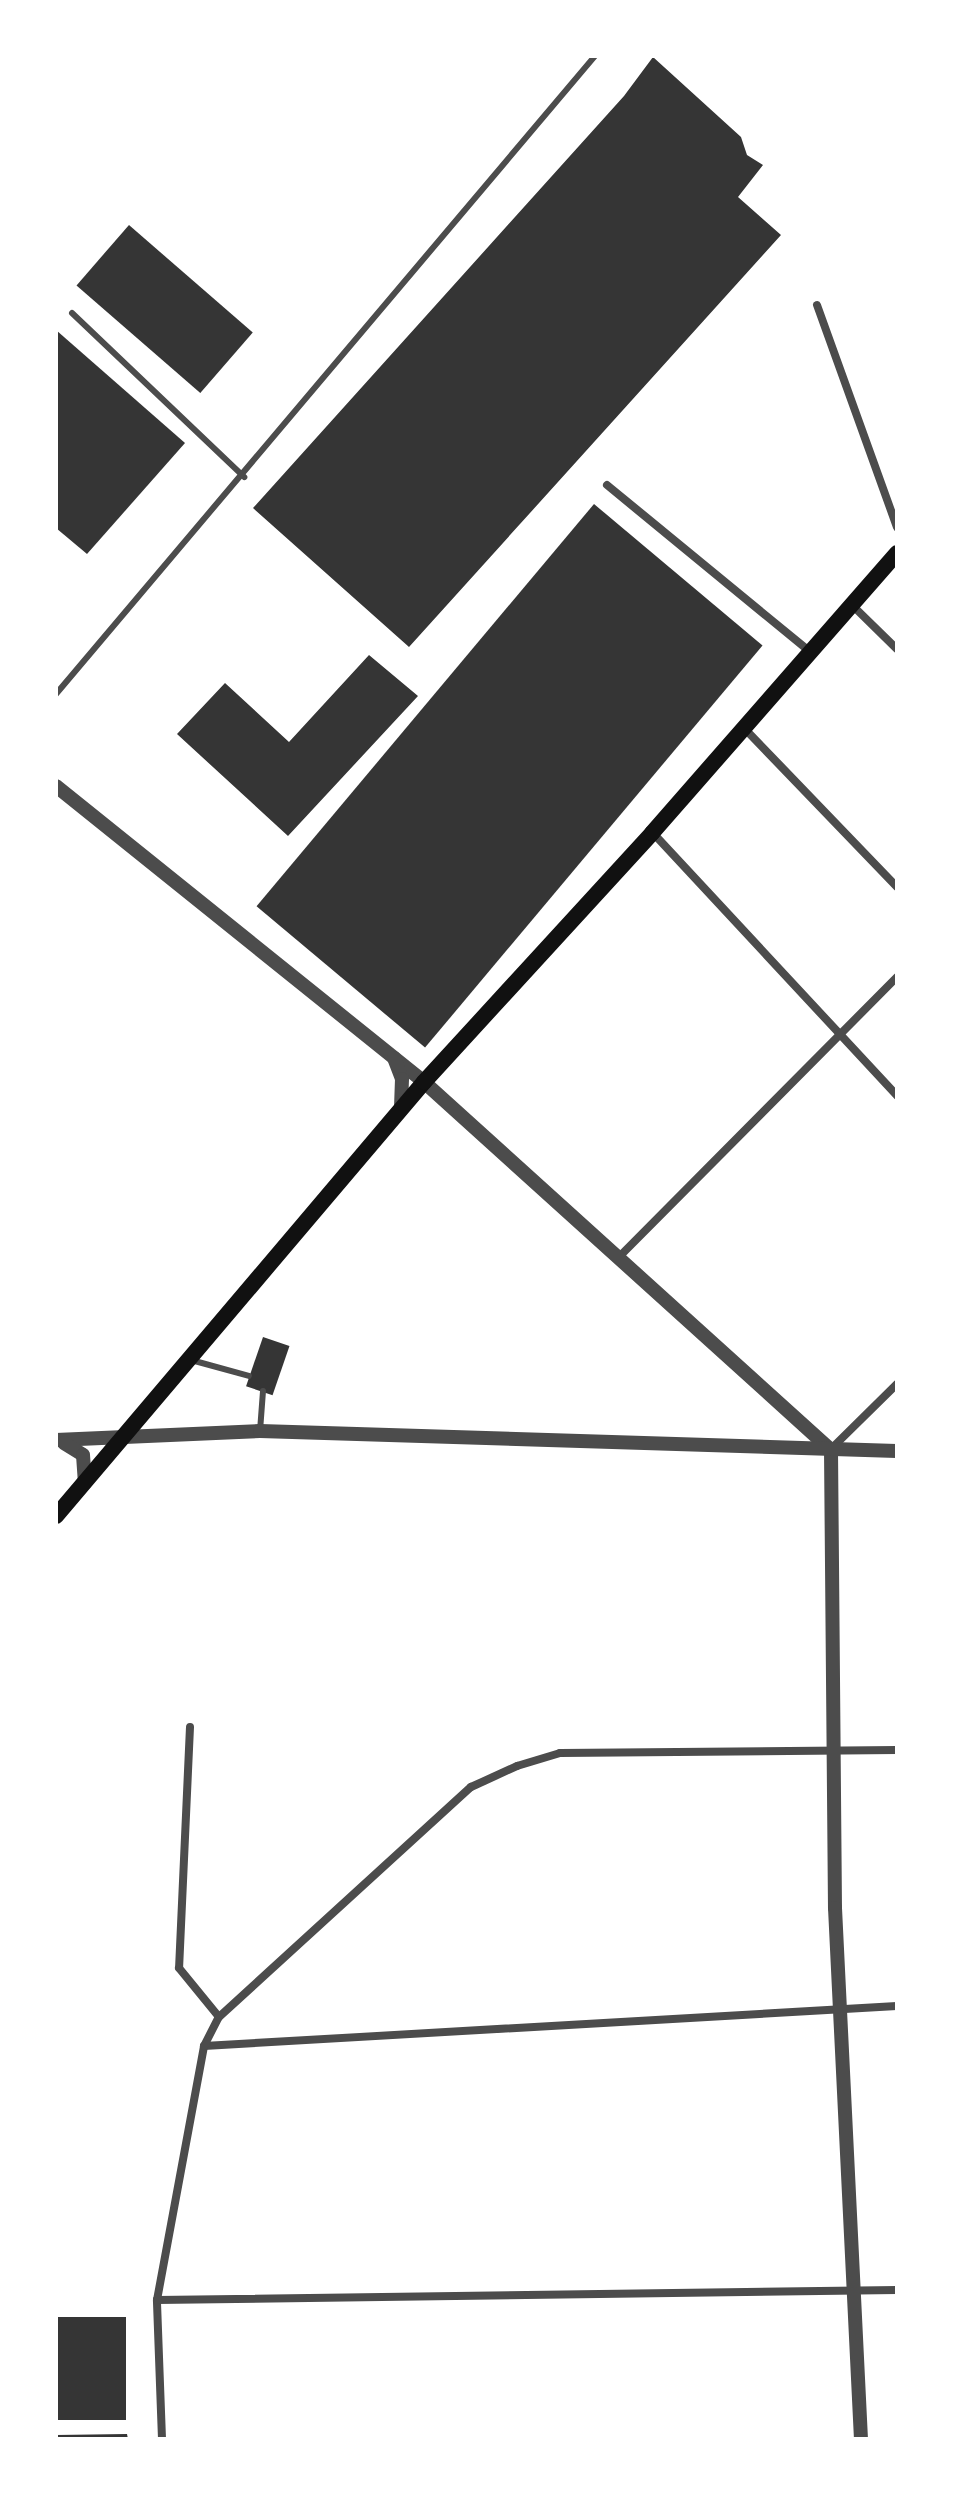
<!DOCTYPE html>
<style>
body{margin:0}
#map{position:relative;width:953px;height:2495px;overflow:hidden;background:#fff;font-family:Commissioner,sans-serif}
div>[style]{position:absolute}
.building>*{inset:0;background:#353535;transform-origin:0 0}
.service>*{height:6px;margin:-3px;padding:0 3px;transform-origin:3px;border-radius:3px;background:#4c4c4c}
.minor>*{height:8px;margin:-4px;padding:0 4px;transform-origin:4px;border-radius:4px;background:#4c4c4c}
.tertiary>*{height:14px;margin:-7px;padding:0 7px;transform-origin:7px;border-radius:7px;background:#4c4c4c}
.secondary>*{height:16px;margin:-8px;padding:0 8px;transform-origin:8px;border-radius:8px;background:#111}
span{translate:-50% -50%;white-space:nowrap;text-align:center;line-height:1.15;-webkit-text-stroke:6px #fff;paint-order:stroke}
.frame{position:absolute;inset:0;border:58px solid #fff;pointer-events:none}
</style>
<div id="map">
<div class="building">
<div style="clip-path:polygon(653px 57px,741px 137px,747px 155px,763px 165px,738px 197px,781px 235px,409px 647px,253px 508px,624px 96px)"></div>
<div style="left:129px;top:225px;width:164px;height:80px;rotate:41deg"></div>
<div style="clip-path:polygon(56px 330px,185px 443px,87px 554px,56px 528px)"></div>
<div style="left:594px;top:504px;width:220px;height:525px;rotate:40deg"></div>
<div style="clip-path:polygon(369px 655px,418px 696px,288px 836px,177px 734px,225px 683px,289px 742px)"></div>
<div style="left:263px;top:1337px;width:28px;height:52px;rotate:19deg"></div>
<div style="left:58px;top:2317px;width:68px;height:103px"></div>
<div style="clip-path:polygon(127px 2434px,128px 2439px,56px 2439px,56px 2435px)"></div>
</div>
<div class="service">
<div style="left:72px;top:313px;width:238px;rotate:43.6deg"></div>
<div style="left:56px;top:694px;width:835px;rotate:-49.81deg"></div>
<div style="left:191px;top:1360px;width:60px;rotate:15.4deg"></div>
<div style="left:260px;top:1431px;width:40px;rotate:-85.7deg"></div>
</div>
<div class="minor">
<div style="left:817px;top:305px;width:236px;rotate:70.2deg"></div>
<div style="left:607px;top:485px;width:263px;rotate:39.4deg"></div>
<div style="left:852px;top:605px;width:63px;rotate:44.4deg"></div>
<div style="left:744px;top:728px;width:221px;rotate:46.1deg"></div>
<div style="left:653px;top:833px;width:359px;rotate:47.1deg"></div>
<div style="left:617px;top:1259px;width:397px;rotate:-45.2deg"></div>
<div style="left:832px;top:1448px;width:91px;rotate:-44.6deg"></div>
<div style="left:190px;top:1727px;width:241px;rotate:92.6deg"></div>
<div style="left:179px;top:1968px;width:63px;rotate:50.8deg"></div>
<div style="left:204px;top:2046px;width:694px;rotate:-3.3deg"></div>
<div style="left:157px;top:2300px;width:740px;rotate:-0.77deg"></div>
<div style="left:162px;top:2439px;width:139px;rotate:-92.1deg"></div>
<div style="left:157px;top:2300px;width:258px;rotate:-79.5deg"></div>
<div style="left:204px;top:2046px;width:33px;rotate:-63deg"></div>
<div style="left:219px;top:2017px;width:341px;rotate:-42.4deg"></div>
<div style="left:471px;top:1787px;width:51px;rotate:-24.5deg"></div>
<div style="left:517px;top:1766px;width:45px;rotate:-16.8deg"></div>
<div style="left:560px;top:1753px;width:337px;rotate:-0.5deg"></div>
</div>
<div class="tertiary">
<div style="left:56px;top:786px;width:472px;rotate:38.8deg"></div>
<div style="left:424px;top:1082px;width:549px;rotate:42.12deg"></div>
<div style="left:831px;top:1450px;width:458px;rotate:89.5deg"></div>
<div style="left:835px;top:1908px;width:532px;rotate:87.2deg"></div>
<div style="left:394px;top:1058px;width:22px;rotate:69deg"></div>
<div style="left:402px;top:1079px;width:31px;rotate:92deg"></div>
<div style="left:56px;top:1440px;width:204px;rotate:-2.5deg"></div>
<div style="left:260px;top:1431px;width:637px;rotate:1.8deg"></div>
<div style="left:64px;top:1443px;width:22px;rotate:32deg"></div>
<div style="left:83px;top:1455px;width:28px;rotate:86deg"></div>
</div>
<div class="secondary">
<div style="left:56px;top:1516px;width:569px;rotate:-49.7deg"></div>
<div style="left:424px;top:1082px;width:338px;rotate:-47.5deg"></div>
<div style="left:652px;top:833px;width:372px;rotate:-48.8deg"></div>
</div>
<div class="frame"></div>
</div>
